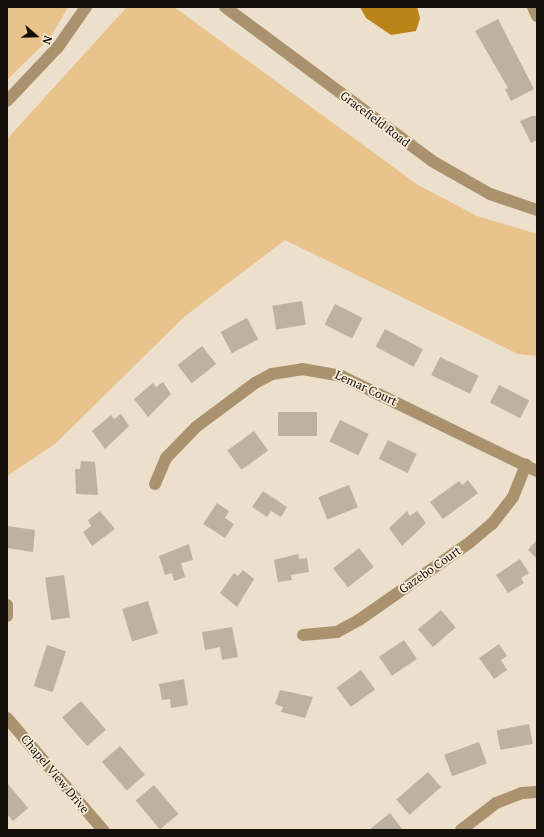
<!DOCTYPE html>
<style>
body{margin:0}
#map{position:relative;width:544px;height:837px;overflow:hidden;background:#ecdfcc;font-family:"PT Serif",serif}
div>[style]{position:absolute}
.green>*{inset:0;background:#e8c38c}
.water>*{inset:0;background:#ba8418}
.building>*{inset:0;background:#bdb19f;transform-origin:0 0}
.street>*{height:12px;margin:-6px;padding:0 6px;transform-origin:6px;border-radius:6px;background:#ab926e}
span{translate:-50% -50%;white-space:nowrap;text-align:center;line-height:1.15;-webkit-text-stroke:3.5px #f9ecd9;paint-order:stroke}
.street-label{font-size:12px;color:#141009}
.frame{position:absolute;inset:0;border:8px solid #141009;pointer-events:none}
.north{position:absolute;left:16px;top:16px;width:40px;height:40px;-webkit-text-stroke:3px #f9ecd9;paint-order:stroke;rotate:110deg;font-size:11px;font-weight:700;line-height:16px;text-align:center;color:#141009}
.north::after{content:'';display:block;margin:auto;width:14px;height:18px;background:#141009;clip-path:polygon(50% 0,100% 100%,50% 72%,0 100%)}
</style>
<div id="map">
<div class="green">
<div style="clip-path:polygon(7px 7px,68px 7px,50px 38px,7px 80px)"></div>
<div style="clip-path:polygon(174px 7px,418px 185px,477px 216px,537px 234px,537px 356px,518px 354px,285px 240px,184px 317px,55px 444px,7px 476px,7px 139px,126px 8px)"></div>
</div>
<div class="water">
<div style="clip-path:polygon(360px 7px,417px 7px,420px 18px,416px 31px,391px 35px,366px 18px)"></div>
</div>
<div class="building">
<div style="clip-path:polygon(498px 19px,534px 89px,511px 101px,505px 89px,508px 88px,475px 31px)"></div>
<div style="clip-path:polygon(532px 116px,537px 116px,537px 140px,531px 143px,520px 121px)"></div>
<div style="left:302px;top:301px;width:24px;height:30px;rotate:81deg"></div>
<div style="left:335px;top:304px;width:31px;height:23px;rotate:27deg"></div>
<div style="left:247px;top:318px;width:24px;height:30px;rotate:62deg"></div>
<div style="left:385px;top:329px;width:43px;height:20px;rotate:28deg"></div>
<div style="left:202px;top:346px;width:23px;height:31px;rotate:52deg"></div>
<div style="left:440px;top:357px;width:43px;height:20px;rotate:26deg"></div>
<div style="clip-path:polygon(163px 382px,171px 394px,148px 417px,134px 399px,153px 383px,156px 387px)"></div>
<div style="left:499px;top:385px;width:34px;height:20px;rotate:27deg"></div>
<div style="left:278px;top:412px;width:39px;height:24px"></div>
<div style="clip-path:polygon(121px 414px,129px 426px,105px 449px,92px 431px,111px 415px,114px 419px)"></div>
<div style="left:340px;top:420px;width:32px;height:24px;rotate:26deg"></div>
<div style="left:254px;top:431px;width:24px;height:33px;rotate:54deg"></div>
<div style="left:388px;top:440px;width:32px;height:21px;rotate:26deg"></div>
<div style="clip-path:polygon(81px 461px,95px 462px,98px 495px,76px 494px,75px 469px,80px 469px)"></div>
<div style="clip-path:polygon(468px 480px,478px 493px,443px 519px,430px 502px,459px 481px,462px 485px)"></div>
<div style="left:349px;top:485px;width:24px;height:33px;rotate:68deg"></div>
<div style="clip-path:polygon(263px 491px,287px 507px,281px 517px,271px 511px,267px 517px,252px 507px)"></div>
<div style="clip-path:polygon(217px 503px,229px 511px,225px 518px,234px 524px,225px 538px,203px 524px)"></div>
<div style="clip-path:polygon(100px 511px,115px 529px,92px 546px,83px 532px,91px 526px,88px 520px)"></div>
<div style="clip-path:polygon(407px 511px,410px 516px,417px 511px,426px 523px,402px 546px,389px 528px)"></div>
<div style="clip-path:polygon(7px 526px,35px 530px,33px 552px,7px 548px)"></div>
<div style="clip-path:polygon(537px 540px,537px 559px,528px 550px)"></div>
<div style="clip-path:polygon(189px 544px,193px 560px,181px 563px,185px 577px,174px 581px,172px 573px,165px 575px,159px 556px)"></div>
<div style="left:359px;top:548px;width:24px;height:33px;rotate:52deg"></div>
<div style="clip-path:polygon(298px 554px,299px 559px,307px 558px,309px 572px,291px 575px,292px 580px,278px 582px,274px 560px)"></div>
<div style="clip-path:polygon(520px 559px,529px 573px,521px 578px,524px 583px,508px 593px,496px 575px)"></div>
<div style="clip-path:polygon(243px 570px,254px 579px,237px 607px,220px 593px,234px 573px,238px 576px)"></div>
<div style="left:64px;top:575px;width:43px;height:19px;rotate:82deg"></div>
<div style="left:148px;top:601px;width:34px;height:27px;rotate:73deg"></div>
<div style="left:441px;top:610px;width:23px;height:30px;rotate:50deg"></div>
<div style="clip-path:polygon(232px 627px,238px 657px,222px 660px,220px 647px,205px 650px,202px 632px)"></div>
<div style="left:404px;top:640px;width:23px;height:30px;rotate:56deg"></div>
<div style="clip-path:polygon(499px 644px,507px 656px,501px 660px,507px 670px,494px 679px,479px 658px)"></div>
<div style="left:47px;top:645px;width:20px;height:43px;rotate:18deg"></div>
<div style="left:361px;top:670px;width:24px;height:30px;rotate:54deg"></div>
<div style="clip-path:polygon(184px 679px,188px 705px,171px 708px,170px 699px,162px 700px,159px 684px)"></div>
<div style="clip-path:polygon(280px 690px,313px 697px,305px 718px,281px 712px,283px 707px,275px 704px)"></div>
<div style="left:81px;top:701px;width:38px;height:25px;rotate:49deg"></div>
<div style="left:529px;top:724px;width:20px;height:33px;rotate:79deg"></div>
<div style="left:479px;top:742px;width:23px;height:37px;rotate:70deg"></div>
<div style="left:120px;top:746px;width:38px;height:24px;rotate:49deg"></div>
<div style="left:428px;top:772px;width:20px;height:42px;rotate:49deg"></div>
<div style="clip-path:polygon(7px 783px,28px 808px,13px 821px,7px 814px)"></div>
<div style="left:154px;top:785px;width:38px;height:24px;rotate:50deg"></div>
<div style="clip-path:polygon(390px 813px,402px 829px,369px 830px)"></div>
</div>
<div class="street">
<div style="left:225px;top:7px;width:258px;rotate:36.6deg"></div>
<div style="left:432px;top:161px;width:67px;rotate:29.6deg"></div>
<div style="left:490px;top:194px;width:50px;rotate:18.8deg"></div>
<div style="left:533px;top:7px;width:10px;rotate:66deg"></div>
<div style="left:7px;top:101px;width:74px;rotate:-46.6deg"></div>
<div style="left:58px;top:47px;width:49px;rotate:-55deg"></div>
<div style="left:155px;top:484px;width:28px;rotate:-67deg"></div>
<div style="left:166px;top:458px;width:43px;rotate:-45.9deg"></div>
<div style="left:196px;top:427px;width:74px;rotate:-36.7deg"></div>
<div style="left:255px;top:383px;width:19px;rotate:-28deg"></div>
<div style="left:272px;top:374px;width:30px;rotate:-9deg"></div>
<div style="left:302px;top:369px;width:40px;rotate:10deg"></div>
<div style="left:341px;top:376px;width:218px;rotate:25.9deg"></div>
<div style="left:7px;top:605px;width:11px;rotate:90deg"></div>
<div style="left:303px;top:635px;width:34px;rotate:-5deg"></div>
<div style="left:337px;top:632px;width:25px;rotate:-29deg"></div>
<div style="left:359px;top:620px;width:134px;rotate:-35deg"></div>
<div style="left:469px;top:543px;width:30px;rotate:-40deg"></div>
<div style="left:492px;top:524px;width:34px;rotate:-52deg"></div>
<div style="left:513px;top:497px;width:35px;rotate:-68deg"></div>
<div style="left:7px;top:718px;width:148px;rotate:49.4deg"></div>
<div style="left:461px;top:830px;width:44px;rotate:-37.6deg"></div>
<div style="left:496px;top:803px;width:28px;rotate:-21deg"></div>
<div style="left:522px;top:793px;width:15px;rotate:-4deg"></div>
</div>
<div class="street-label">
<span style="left:375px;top:119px;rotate:37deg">Gracefield Road</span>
<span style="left:366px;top:388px;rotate:25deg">Lemar Court</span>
<span style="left:430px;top:570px;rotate:-35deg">Gazebo Court</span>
<span style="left:55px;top:774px;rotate:50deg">Chapel View Drive</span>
</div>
<div class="frame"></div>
<div class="north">N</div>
</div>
